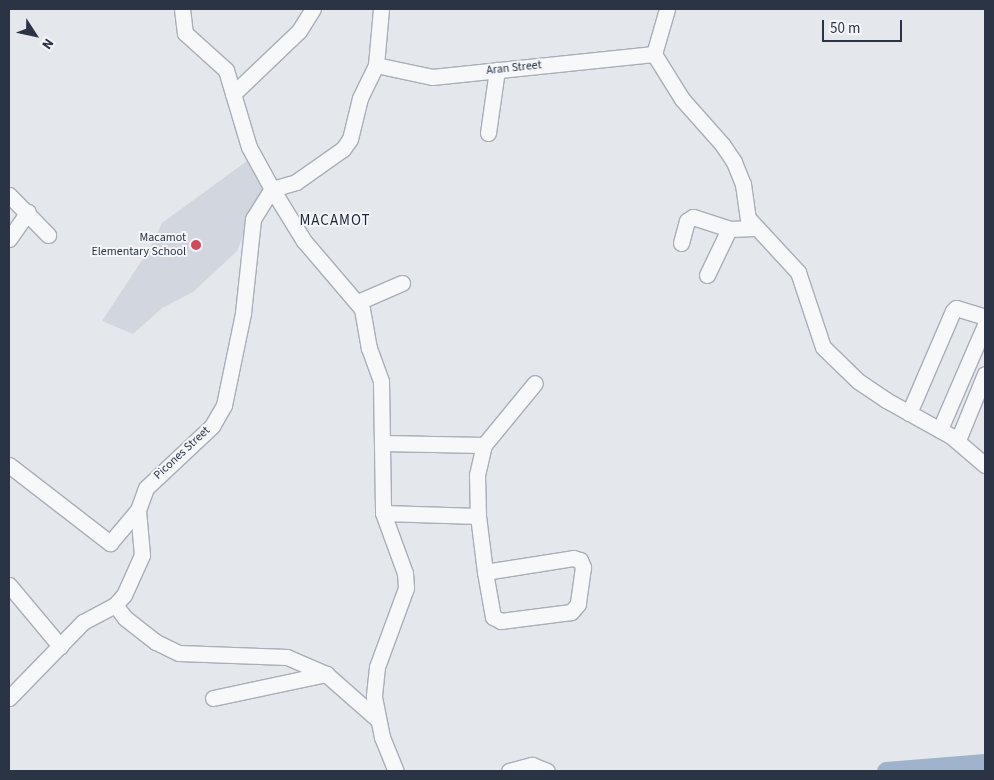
<!DOCTYPE html>
<style>
body{margin:0}
#map{position:relative;width:994px;height:780px;overflow:hidden;background:#e4e7ec;font-family:"Source Sans 3",sans-serif}
div>[style]{position:absolute}
.built>*{inset:0;background:#d2d6de}
.river>*{height:19px;margin:-9.5px;padding:0 9.5px;transform-origin:9.5px;border-radius:9.5px;background:#9fb4cc}
.roads{filter:drop-shadow(1px 0 #a9aeb7) drop-shadow(-1px 0 #a9aeb7) drop-shadow(0 1px #a9aeb7) drop-shadow(0 -1px #a9aeb7)}
.minor>*{height:15px;margin:-7.5px;padding:0 7.5px;transform-origin:7.5px;border-radius:7.5px;background:#f7f8fa}
.dots>*{width:14px;height:14px;translate:-50% -50%;box-sizing:border-box;border:2px solid #f4f6f9;border-radius:50%}
span{translate:-50% -50%;white-space:nowrap;text-align:center;line-height:1.15;-webkit-text-stroke:4px #f4f6f9;paint-order:stroke}
.street-label{font-size:12px;color:#2b3445}
.poi-label{font-size:12px;color:#2b3445}
.right{translate:-100% -50%;text-align:right}
.quarter-label{font-size:15px;color:#1d2536;letter-spacing:1px}
.frame{position:absolute;inset:0;border:10px solid #2b3445;pointer-events:none}
.north{position:absolute;left:10px;top:10px;width:50px;height:50px;-webkit-text-stroke:4px #f4f6f9;paint-order:stroke;rotate:125deg;font-size:14px;font-weight:700;line-height:20px;text-align:center;color:#2b3445}
.north::after{content:'';display:block;margin:auto;width:18px;height:22px;background:#2b3445;clip-path:polygon(50% 0,100% 100%,50% 72%,0 100%)}
.scale{position:absolute;left:822px;top:20px;width:80px;height:22px;box-sizing:border-box;border:2px solid #2b3445;border-top:0;padding-left:6px;font-size:15px;line-height:18px;white-space:nowrap;color:#2b3445;-webkit-text-stroke:4px #f4f6f9;paint-order:stroke}
</style>
<div id="map">
<div class="built">
<div style="clip-path:polygon(247px 161px,266px 189px,255px 206px,237px 251px,193px 292px,162px 308px,133px 334px,102px 321px,150px 248px,162px 223px)"></div>
</div>
<div class="river">
<div style="left:886px;top:771px;width:99px;rotate:-4.6deg"></div>
</div>
<div class="roads">
<div class="minor">
<div style="left:182px;top:9px;width:24px;rotate:83deg"></div>
<div style="left:185px;top:33px;width:55px;rotate:42.1deg"></div>
<div style="left:226px;top:70px;width:80px;rotate:73.4deg"></div>
<div style="left:249px;top:147px;width:48px;rotate:61.3deg"></div>
<div style="left:272px;top:189px;width:61px;rotate:58.4deg"></div>
<div style="left:304px;top:241px;width:89px;rotate:49.5deg"></div>
<div style="left:362px;top:309px;width:40px;rotate:80deg"></div>
<div style="left:369px;top:348px;width:35px;rotate:70deg"></div>
<div style="left:381px;top:381px;width:132px;rotate:89.1deg"></div>
<div style="left:383px;top:513px;width:64px;rotate:69.9deg"></div>
<div style="left:405px;top:573px;width:15px;rotate:86deg"></div>
<div style="left:406px;top:588px;width:84px;rotate:110.2deg"></div>
<div style="left:377px;top:667px;width:30px;rotate:96deg"></div>
<div style="left:374px;top:697px;width:41px;rotate:78.7deg"></div>
<div style="left:382px;top:737px;width:37px;rotate:68deg"></div>
<div style="left:654px;top:54px;width:53px;rotate:58.1deg"></div>
<div style="left:682px;top:99px;width:60px;rotate:48.4deg"></div>
<div style="left:722px;top:144px;width:22px;rotate:56deg"></div>
<div style="left:734px;top:162px;width:24px;rotate:68deg"></div>
<div style="left:743px;top:184px;width:34px;rotate:82deg"></div>
<div style="left:748px;top:218px;width:74px;rotate:47.2deg"></div>
<div style="left:798px;top:272px;width:79px;rotate:71.6deg"></div>
<div style="left:823px;top:347px;width:49px;rotate:44.2deg"></div>
<div style="left:858px;top:381px;width:34px;rotate:34deg"></div>
<div style="left:886px;top:400px;width:74px;rotate:29deg"></div>
<div style="left:951px;top:436px;width:45px;rotate:40.5deg"></div>
<div style="left:654px;top:54px;width:47px;rotate:-73.9deg"></div>
<div style="left:376px;top:65px;width:57px;rotate:12.1deg"></div>
<div style="left:432px;top:77px;width:223px;rotate:-5.9deg"></div>
<div style="left:233px;top:94px;width:91px;rotate:-43.7deg"></div>
<div style="left:299px;top:31px;width:26px;rotate:-58deg"></div>
<div style="left:488px;top:133px;width:64px;rotate:-81.9deg"></div>
<div style="left:272px;top:189px;width:25px;rotate:-16deg"></div>
<div style="left:296px;top:182px;width:57px;rotate:-35.1deg"></div>
<div style="left:343px;top:149px;width:12px;rotate:-55deg"></div>
<div style="left:350px;top:139px;width:42px;rotate:-76.3deg"></div>
<div style="left:360px;top:98px;width:37px;rotate:-64deg"></div>
<div style="left:376px;top:65px;width:56px;rotate:-84.9deg"></div>
<div style="left:9px;top:195px;width:56px;rotate:45.7deg"></div>
<div style="left:9px;top:239px;width:33px;rotate:-55deg"></div>
<div style="left:681px;top:243px;width:23px;rotate:-75deg"></div>
<div style="left:687px;top:221px;width:7px;rotate:-34deg"></div>
<div style="left:693px;top:217px;width:38px;rotate:18deg"></div>
<div style="left:729px;top:229px;width:26px;rotate:-2deg"></div>
<div style="left:707px;top:275px;width:51px;rotate:-64.4deg"></div>
<div style="left:358px;top:302px;width:48px;rotate:-23.4deg"></div>
<div style="left:909px;top:413px;width:111px;rotate:-66.7deg"></div>
<div style="left:953px;top:311px;width:4px;rotate:-45deg"></div>
<div style="left:956px;top:308px;width:30px;rotate:17deg"></div>
<div style="left:940px;top:429px;width:113px;rotate:-66.6deg"></div>
<div style="left:958px;top:440px;width:71px;rotate:-67.8deg"></div>
<div style="left:382px;top:443px;width:102px;rotate:1.1deg"></div>
<div style="left:9px;top:465px;width:128px;rotate:37.7deg"></div>
<div style="left:110px;top:543px;width:43px;rotate:-49.7deg"></div>
<div style="left:383px;top:513px;width:95px;rotate:1.8deg"></div>
<div style="left:485px;top:572px;width:89px;rotate:-9deg"></div>
<div style="left:573px;top:558px;width:7px;rotate:16deg"></div>
<div style="left:580px;top:560px;width:8px;rotate:67deg"></div>
<div style="left:583px;top:567px;width:37px;rotate:98deg"></div>
<div style="left:578px;top:604px;width:11px;rotate:131deg"></div>
<div style="left:571px;top:612px;width:71px;rotate:172.7deg"></div>
<div style="left:501px;top:621px;width:9px;rotate:-153deg"></div>
<div style="left:493px;top:617px;width:46px;rotate:-100.1deg"></div>
<div style="left:485px;top:572px;width:56px;rotate:-97.1deg"></div>
<div style="left:478px;top:516px;width:41px;rotate:-91.4deg"></div>
<div style="left:477px;top:475px;width:31px;rotate:-77deg"></div>
<div style="left:484px;top:445px;width:80px;rotate:-50.6deg"></div>
<div style="left:9px;top:585px;width:80px;rotate:50.1deg"></div>
<div style="left:115px;top:605px;width:16px;rotate:52deg"></div>
<div style="left:125px;top:618px;width:39px;rotate:38deg"></div>
<div style="left:156px;top:642px;width:25px;rotate:26deg"></div>
<div style="left:179px;top:653px;width:108px;rotate:2.1deg"></div>
<div style="left:287px;top:657px;width:43px;rotate:23.6deg"></div>
<div style="left:326px;top:674px;width:68px;rotate:41.4deg"></div>
<div style="left:9px;top:698px;width:106px;rotate:-45.8deg"></div>
<div style="left:83px;top:622px;width:36px;rotate:-28deg"></div>
<div style="left:115px;top:605px;width:13px;rotate:-48deg"></div>
<div style="left:124px;top:595px;width:44px;rotate:-65.8deg"></div>
<div style="left:142px;top:555px;width:45px;rotate:-95.1deg"></div>
<div style="left:138px;top:510px;width:23px;rotate:-70deg"></div>
<div style="left:146px;top:488px;width:91px;rotate:-43.2deg"></div>
<div style="left:212px;top:426px;width:24px;rotate:-60deg"></div>
<div style="left:224px;top:405px;width:94px;rotate:-78.3deg"></div>
<div style="left:243px;top:313px;width:95px;rotate:-83.9deg"></div>
<div style="left:253px;top:219px;width:36px;rotate:-58deg"></div>
<div style="left:213px;top:698px;width:116px;rotate:-12deg"></div>
<div style="left:509px;top:771px;width:24px;rotate:-15deg"></div>
<div style="left:532px;top:765px;width:16px;rotate:22deg"></div>
</div>
</div>
<div class="dots">
<div style="left:196px;top:245px;background:#d1495b"></div>
</div>
<div class="street-label">
<span style="left:514px;top:68px;rotate:-6deg">Aran Street</span>
<span style="left:182px;top:453px;rotate:-43deg">Picones Street</span>
</div>
<div class="poi-label">
<span class="right" style="left:186px;top:245px">Macamot<br>Elementary School</span>
</div>
<div class="quarter-label">
<span style="left:335px;top:221px">MACAMOT</span>
</div>
<div class="frame"></div>
<div class="north">N</div>
<div class="scale">50 m</div>
</div>
